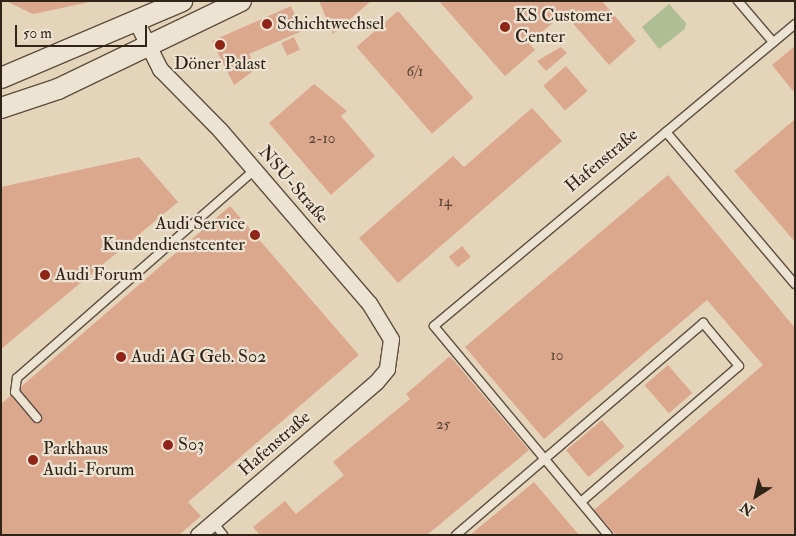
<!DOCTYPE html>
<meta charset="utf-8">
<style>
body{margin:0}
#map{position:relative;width:796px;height:536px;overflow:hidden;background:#e4d4ba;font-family:"IM FELL Double Pica",serif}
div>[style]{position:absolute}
.green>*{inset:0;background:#afbe94}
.building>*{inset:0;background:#dba88d;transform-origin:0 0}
.roads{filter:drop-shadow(1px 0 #5d4f40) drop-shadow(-1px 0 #5d4f40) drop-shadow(0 1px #5d4f40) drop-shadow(0 -1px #5d4f40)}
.service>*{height:8px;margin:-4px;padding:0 4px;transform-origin:4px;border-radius:4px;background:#ede3d2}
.minor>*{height:15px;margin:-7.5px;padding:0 7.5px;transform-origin:7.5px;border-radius:7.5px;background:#ede3d2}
.secondary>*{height:20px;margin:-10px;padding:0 10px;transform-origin:10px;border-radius:10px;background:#ede3d2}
.dots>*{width:14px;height:14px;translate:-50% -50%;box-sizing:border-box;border:2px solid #ede3d2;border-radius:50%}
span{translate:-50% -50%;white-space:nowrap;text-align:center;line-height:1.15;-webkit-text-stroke:4.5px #ede3d2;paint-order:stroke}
.number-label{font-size:15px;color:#5b4435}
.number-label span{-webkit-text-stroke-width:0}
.poi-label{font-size:18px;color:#302318}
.left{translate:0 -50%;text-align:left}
.right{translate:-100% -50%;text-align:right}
.street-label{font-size:18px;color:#302318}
.frame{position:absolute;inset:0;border:2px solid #302318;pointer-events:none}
.north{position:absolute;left:731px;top:471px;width:50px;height:50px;-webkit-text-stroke:4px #ede3d2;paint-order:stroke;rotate:215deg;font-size:14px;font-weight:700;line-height:20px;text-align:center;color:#302318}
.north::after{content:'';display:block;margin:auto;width:18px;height:22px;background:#302318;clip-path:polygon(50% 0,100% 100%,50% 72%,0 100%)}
.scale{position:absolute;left:15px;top:25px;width:132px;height:22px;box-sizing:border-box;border:2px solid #302318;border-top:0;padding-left:6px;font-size:15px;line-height:18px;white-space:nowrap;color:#302318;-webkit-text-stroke:4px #ede3d2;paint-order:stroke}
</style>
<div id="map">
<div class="green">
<div style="clip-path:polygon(669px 4px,686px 23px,685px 29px,659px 49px,642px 27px)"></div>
</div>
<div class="building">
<div style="clip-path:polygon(6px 1px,90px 1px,90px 2px,33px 14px)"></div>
<div style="clip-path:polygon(319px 1px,371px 1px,333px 34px)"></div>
<div style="clip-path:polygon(439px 1px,602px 1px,636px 41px,609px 65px,564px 13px,529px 43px,535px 50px,505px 76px)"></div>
<div style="clip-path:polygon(291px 6px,302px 31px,249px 54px,256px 69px,234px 85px,212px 41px)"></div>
<div style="left:398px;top:11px;width:115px;height:55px;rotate:49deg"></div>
<div style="left:294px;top:37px;width:14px;height:14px;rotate:65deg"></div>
<div style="clip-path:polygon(795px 46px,795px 90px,793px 91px,772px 65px)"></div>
<div style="clip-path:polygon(561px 47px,567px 53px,546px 71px,537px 61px)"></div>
<div style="left:566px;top:66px;width:33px;height:30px;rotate:49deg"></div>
<div style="clip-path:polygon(314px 84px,347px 111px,341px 116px,375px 156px,331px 195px,269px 123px)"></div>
<div style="clip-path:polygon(532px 108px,562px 141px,398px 283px,359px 238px,453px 156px,464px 167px)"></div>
<div style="clip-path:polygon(795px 119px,795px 242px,734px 171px)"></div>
<div style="clip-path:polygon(139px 157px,178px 202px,1px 349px,1px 187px)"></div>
<div style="clip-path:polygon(668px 175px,795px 328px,795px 535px,616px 535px,594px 510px,763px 365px,707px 300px,544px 439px,465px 347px)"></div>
<div style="clip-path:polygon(230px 206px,359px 355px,188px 502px,201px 516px,179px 535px,1px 535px,1px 404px)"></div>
<div style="left:462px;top:246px;width:14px;height:17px;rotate:51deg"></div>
<div style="clip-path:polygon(450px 356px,529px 450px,427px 535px,260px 535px,253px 527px,285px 501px,296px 514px,344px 475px,333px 462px,410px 399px,406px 394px)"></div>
<div style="left:668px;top:365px;width:37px;height:31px;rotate:49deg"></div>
<div style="left:602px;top:420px;width:35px;height:47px;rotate:50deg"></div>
<div style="clip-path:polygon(534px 482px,579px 535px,470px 535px)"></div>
</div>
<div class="roads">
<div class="service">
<div style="left:738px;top:1px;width:54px;rotate:49.5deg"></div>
<div style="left:666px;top:132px;width:199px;rotate:49.7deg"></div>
<div style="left:37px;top:418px;width:34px;rotate:-130deg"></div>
<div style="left:15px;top:392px;width:14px;rotate:-82deg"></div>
<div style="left:17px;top:378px;width:316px;rotate:-41.2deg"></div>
<div style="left:213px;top:522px;width:16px;rotate:52deg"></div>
<div style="left:456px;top:535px;width:326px;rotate:-40.6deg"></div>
<div style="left:703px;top:323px;width:56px;rotate:50.1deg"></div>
<div style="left:739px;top:366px;width:208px;rotate:139.3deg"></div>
<div style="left:608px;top:535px;width:272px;rotate:-129.8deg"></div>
<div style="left:434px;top:326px;width:471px;rotate:-39.9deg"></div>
</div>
<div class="minor">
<div style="left:136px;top:21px;width:54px;rotate:63.4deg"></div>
<div style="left:160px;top:69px;width:86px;rotate:45.5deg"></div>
<div style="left:220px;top:130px;width:228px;rotate:49.3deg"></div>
<div style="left:369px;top:303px;width:42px;rotate:58.6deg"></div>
<div style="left:391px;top:339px;width:30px;rotate:98deg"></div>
<div style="left:387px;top:369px;width:17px;rotate:130deg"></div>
<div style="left:376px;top:382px;width:235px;rotate:139.3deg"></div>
</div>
<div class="secondary">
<div style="left:1px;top:78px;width:197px;rotate:-23deg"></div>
<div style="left:1px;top:108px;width:60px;rotate:-18.4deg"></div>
<div style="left:58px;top:89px;width:203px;rotate:-25.7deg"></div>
</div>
</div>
<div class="dots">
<div style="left:267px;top:24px;background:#8f2418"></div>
<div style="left:505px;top:27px;background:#8f2418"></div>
<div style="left:220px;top:45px;background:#8f2418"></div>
<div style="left:255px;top:235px;background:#8f2418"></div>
<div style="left:45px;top:275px;background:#8f2418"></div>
<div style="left:121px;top:357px;background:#8f2418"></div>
<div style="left:168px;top:445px;background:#8f2418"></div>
<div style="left:33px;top:460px;background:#8f2418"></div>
</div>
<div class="number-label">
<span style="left:415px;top:72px">6/1</span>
<span style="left:322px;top:139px">2-10</span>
<span style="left:445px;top:202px">14</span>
<span style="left:557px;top:356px">10</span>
<span style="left:443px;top:425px">25</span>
</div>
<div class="poi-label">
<span class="left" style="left:515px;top:27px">KS Customer<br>Center</span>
<span class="left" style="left:277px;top:24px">Schichtwechsel</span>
<span style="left:220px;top:64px">Döner Palast</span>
<span class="right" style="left:245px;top:235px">Audi Service<br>Kundendienstcenter</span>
<span class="left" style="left:55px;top:275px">Audi Forum</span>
<span class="left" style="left:131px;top:357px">Audi AG Geb. S02</span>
<span class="left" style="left:178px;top:445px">S03</span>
<span class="left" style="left:43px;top:460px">Parkhaus<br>Audi-Forum</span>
</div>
<div class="street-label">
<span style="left:602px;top:161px;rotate:-40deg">Hafenstraße</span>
<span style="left:293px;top:185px;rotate:49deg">NSU-Straße</span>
<span style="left:275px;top:444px;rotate:-41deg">Hafenstraße</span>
</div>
<div class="frame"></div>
<div class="north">N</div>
<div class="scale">50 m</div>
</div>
